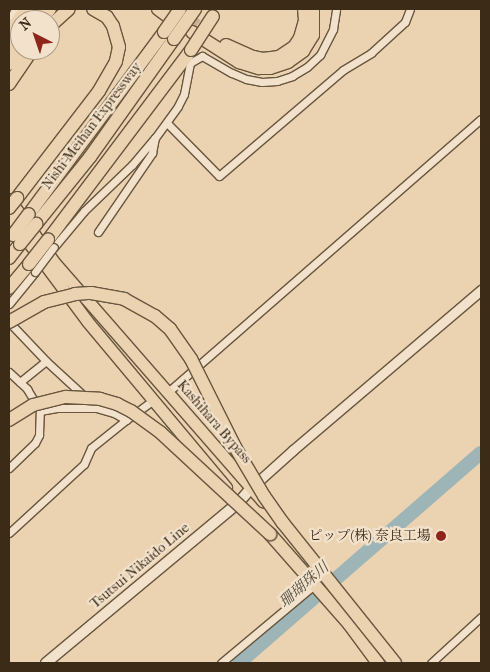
<!DOCTYPE html>
<meta charset="utf-8">
<style>
body{margin:0}
#map{position:relative;width:490px;height:672px;overflow:hidden;background:#ebd2b1;font-family:"IM FELL French Canon","Noto Serif JP",serif}
div>[style]{position:absolute}
.river>*{height:14px;margin:-7px;padding:0 7px;transform-origin:7px;border-radius:7px;background:#9db5b7}
.motorway-tunnel>*{height:12px;margin-top:-6px;transform-origin:0;background:repeating-linear-gradient(90deg,#c8b192 0 12px,transparent 0 18px)}
.roads{filter:drop-shadow(1px 0 #68563e) drop-shadow(-1px 0 #68563e) drop-shadow(0 1px #68563e) drop-shadow(0 -1px #68563e)}
.minor>*{height:7px;margin:-3.5px;padding:0 3.5px;transform-origin:3.5px;border-radius:3.5px;background:#f2e2cc}
.tertiary>*{height:9px;margin:-4.5px;padding:0 4.5px;transform-origin:4.5px;border-radius:4.5px;background:#f2e2cc}
.secondary>*{height:10px;margin:-5px;padding:0 5px;transform-origin:5px;border-radius:5px;background:#f2e2cc}
.trunk>*{height:11px;margin:-5.5px;padding:0 5.5px;transform-origin:5.5px;border-radius:5.5px;background:#ebd2b1}
.motorway>*{height:12px;margin:-6px;padding:0 6px;transform-origin:6px;border-radius:6px;background:#ebd2b1}
.bridges{filter:drop-shadow(1px 0 #68563e) drop-shadow(-1px 0 #68563e) drop-shadow(0 1px #68563e) drop-shadow(0 -1px #68563e)}
.minor-bridge>*{height:7px;margin:-3.5px;padding:0 3.5px;transform-origin:3.5px;border-radius:3.5px;background:#f2e2cc}
.motorway-bridge>*{height:12px;margin:-6px;padding:0 6px;transform-origin:6px;border-radius:6px;background:#ebd2b1}
.dots>*{width:14px;height:14px;translate:-50% -50%;box-sizing:border-box;border:2px solid #f2e2cc;border-radius:50%}
span{translate:-50% -50%;white-space:nowrap;text-align:center;line-height:1.15;-webkit-text-stroke:4.5px #f2e2cc;paint-order:stroke}
.street-label{font-size:14px;color:#3c2c17}
.poi-label{font-size:14px;color:#3c2c17}
.right{translate:-100% -50%;text-align:right}
.water-label{font-size:15px;color:#544e3f;font-style:italic}
.frame{position:absolute;inset:0;border:10px solid #3c2c17;pointer-events:none}
.north{position:absolute;left:10px;top:10px;width:50px;height:50px;box-sizing:border-box;background:#f2e2cc;border:1px solid #a99984;border-radius:50%;rotate:319deg;font-size:14px;font-weight:700;line-height:20px;text-align:center;color:#3c2c17}
.north::after{content:'';display:block;margin:auto;width:18px;height:22px;background:#8f2418;clip-path:polygon(50% 0,100% 100%,50% 72%,0 100%)}
</style>
<div id="map">
<div class="river">
<div style="left:239px;top:663px;width:320px;rotate:-41deg"></div>
</div>
<div class="motorway-tunnel">
<div style="left:179px;top:13px;width:22px;rotate:34deg"></div>
</div>
<div class="roads">
<div class="minor">
<div style="left:11px;top:17px;width:9px;rotate:-63deg"></div>
<div style="left:167px;top:123px;width:74px;rotate:45.5deg"></div>
<div style="left:219px;top:176px;width:163px;rotate:-40.5deg"></div>
<div style="left:343px;top:70px;width:33px;rotate:-31deg"></div>
<div style="left:371px;top:53px;width:46px;rotate:-42.4deg"></div>
<div style="left:405px;top:22px;width:14px;rotate:-69deg"></div>
<div style="left:98px;top:232px;width:96px;rotate:-55.6deg"></div>
<div style="left:152px;top:153px;width:15px;rotate:-79deg"></div>
<div style="left:155px;top:138px;width:39px;rotate:-54deg"></div>
<div style="left:178px;top:106px;width:13px;rotate:-63deg"></div>
<div style="left:184px;top:94px;width:32px;rotate:-79deg"></div>
<div style="left:190px;top:63px;width:14px;rotate:-30deg"></div>
<div style="left:202px;top:56px;width:34px;rotate:30deg"></div>
<div style="left:232px;top:73px;width:15px;rotate:23deg"></div>
<div style="left:246px;top:79px;width:16px;rotate:11deg"></div>
<div style="left:262px;top:82px;width:15px;rotate:-4deg"></div>
<div style="left:277px;top:81px;width:16px;rotate:-18deg"></div>
<div style="left:292px;top:76px;width:17px;rotate:-31deg"></div>
<div style="left:307px;top:67px;width:18px;rotate:-43deg"></div>
<div style="left:320px;top:55px;width:29px;rotate:-63deg"></div>
<div style="left:333px;top:29px;width:20px;rotate:-81deg"></div>
<div style="left:54px;top:247px;width:47px;rotate:-50.2deg"></div>
<div style="left:84px;top:211px;width:66px;rotate:-43.8deg"></div>
<div style="left:132px;top:165px;width:35px;rotate:-50deg"></div>
<div style="left:9px;top:304px;width:41px;rotate:-50.9deg"></div>
<div style="left:9px;top:322px;width:54px;rotate:46.5deg"></div>
<div style="left:9px;top:372px;width:25px;rotate:43deg"></div>
<div style="left:27px;top:389px;width:26px;rotate:59deg"></div>
<div style="left:40px;top:411px;width:17px;rotate:-10deg"></div>
<div style="left:57px;top:408px;width:39px"></div>
<div style="left:96px;top:408px;width:19px;rotate:16deg"></div>
<div style="left:114px;top:413px;width:14px;rotate:30deg"></div>
<div style="left:126px;top:420px;width:32px;rotate:-36deg"></div>
<div style="left:20px;top:382px;width:33px;rotate:-39deg"></div>
<div style="left:46px;top:361px;width:53px;rotate:42.7deg"></div>
<div style="left:168px;top:392px;width:415px;rotate:-41.1deg"></div>
<div style="left:9px;top:468px;width:36px;rotate:-44deg"></div>
<div style="left:35px;top:443px;width:9px;rotate:-63deg"></div>
<div style="left:39px;top:435px;width:24px;rotate:-88deg"></div>
<div style="left:9px;top:533px;width:102px;rotate:-42.6deg"></div>
<div style="left:84px;top:464px;width:17px;rotate:-66deg"></div>
<div style="left:91px;top:448px;width:45px;rotate:-38.7deg"></div>
<div style="left:221px;top:663px;width:119px;rotate:-39.9deg"></div>
<div style="left:431px;top:663px;width:68px;rotate:-42.6deg"></div>
</div>
<div class="tertiary">
<div style="left:253px;top:486px;width:54px;rotate:-42deg"></div>
<div style="left:293px;top:450px;width:247px;rotate:-40.4deg"></div>
</div>
<div class="secondary">
<div style="left:46px;top:663px;width:251px;rotate:-39.8deg"></div>
<div style="left:239px;top:502px;width:18px;rotate:-49deg"></div>
</div>
<div class="trunk">
<div style="left:9px;top:199px;width:77px;rotate:54.5deg"></div>
<div style="left:54px;top:262px;width:318px;rotate:48.9deg"></div>
<div style="left:20px;top:231px;width:112px;rotate:53.3deg"></div>
<div style="left:87px;top:321px;width:217px;rotate:50.1deg"></div>
</div>
<div class="motorway">
<div style="left:158px;top:9px;width:9px;rotate:36deg"></div>
<div style="left:29px;top:20px;width:14px;rotate:-51deg"></div>
<div style="left:41px;top:20px;width:14px;rotate:-51deg"></div>
<div style="left:50px;top:26px;width:25px;rotate:-42deg"></div>
<div style="left:192px;top:32px;width:56px;rotate:32.6deg"></div>
<div style="left:239px;top:62px;width:21px;rotate:17deg"></div>
<div style="left:259px;top:68px;width:11px"></div>
<div style="left:270px;top:68px;width:19px;rotate:-18deg"></div>
<div style="left:288px;top:62px;width:19px;rotate:-36deg"></div>
<div style="left:303px;top:51px;width:19px;rotate:-58deg"></div>
<div style="left:313px;top:35px;width:26px;rotate:-90deg"></div>
<div style="left:9px;top:33px;width:29px;rotate:-55deg"></div>
<div style="left:226px;top:45px;width:30px;rotate:24deg"></div>
<div style="left:253px;top:57px;width:10px;rotate:11deg"></div>
<div style="left:263px;top:59px;width:16px;rotate:-7deg"></div>
<div style="left:279px;top:57px;width:18px;rotate:-34deg"></div>
<div style="left:294px;top:47px;width:11px;rotate:-56deg"></div>
<div style="left:300px;top:38px;width:19px;rotate:-74deg"></div>
<div style="left:305px;top:20px;width:11px;rotate:-95deg"></div>
<div style="left:9px;top:50px;width:20px;rotate:-57deg"></div>
<div style="left:9px;top:64px;width:19px;rotate:-54deg"></div>
<div style="left:9px;top:84px;width:41px;rotate:-55.9deg"></div>
<div style="left:17px;top:198px;width:135px;rotate:-52.5deg"></div>
<div style="left:99px;top:91px;width:34px;rotate:-60deg"></div>
<div style="left:116px;top:61px;width:14px;rotate:-78deg"></div>
<div style="left:119px;top:47px;width:22px;rotate:-106deg"></div>
<div style="left:113px;top:26px;width:11px;rotate:-124deg"></div>
<div style="left:107px;top:17px;width:16px;rotate:-150deg"></div>
<div style="left:29px;top:214px;width:227px;rotate:-53.4deg"></div>
<div style="left:9px;top:218px;width:5px;rotate:37deg"></div>
<div style="left:36px;top:224px;width:86px;rotate:-51.1deg"></div>
<div style="left:90px;top:157px;width:145px;rotate:-54.6deg"></div>
<div style="left:48px;top:240px;width:238px;rotate:-53deg"></div>
<div style="left:9px;top:258px;width:18px;rotate:-52deg"></div>
<div style="left:9px;top:288px;width:31px;rotate:-50deg"></div>
<div style="left:270px;top:534px;width:120px;rotate:48.7deg"></div>
<div style="left:349px;top:624px;width:49px;rotate:53.4deg"></div>
</div>
</div>
<div class="bridges">
<div class="minor-bridge">
<div style="left:35px;top:272px;width:31px;rotate:-53deg"></div>
</div>
<div class="motorway-bridge">
<div style="left:164px;top:32px;width:28px;rotate:-55deg"></div>
<div style="left:174px;top:39px;width:37px;rotate:-55deg"></div>
<div style="left:191px;top:50px;width:40px;rotate:-57.1deg"></div>
<div style="left:9px;top:208px;width:13px;rotate:-51deg"></div>
<div style="left:13px;top:235px;width:26px;rotate:-53deg"></div>
<div style="left:20px;top:244px;width:26px;rotate:-51deg"></div>
<div style="left:29px;top:264px;width:31px;rotate:-52deg"></div>
<div style="left:9px;top:322px;width:40px;rotate:-29.7deg"></div>
<div style="left:44px;top:302px;width:32px;rotate:-14deg"></div>
<div style="left:75px;top:294px;width:16px;rotate:-4deg"></div>
<div style="left:91px;top:293px;width:34px;rotate:10deg"></div>
<div style="left:124px;top:299px;width:35px;rotate:29deg"></div>
<div style="left:155px;top:316px;width:20px;rotate:41deg"></div>
<div style="left:170px;top:329px;width:37px;rotate:55deg"></div>
<div style="left:191px;top:359px;width:98px;rotate:63.4deg"></div>
<div style="left:235px;top:447px;width:57px;rotate:59.4deg"></div>
<div style="left:264px;top:496px;width:33px;rotate:55deg"></div>
<div style="left:283px;top:523px;width:179px;rotate:51.3deg"></div>
<div style="left:9px;top:420px;width:28px;rotate:-32deg"></div>
<div style="left:33px;top:405px;width:34px;rotate:-14deg"></div>
<div style="left:66px;top:397px;width:34px;rotate:3deg"></div>
<div style="left:100px;top:399px;width:18px;rotate:16deg"></div>
<div style="left:117px;top:404px;width:16px;rotate:27deg"></div>
<div style="left:131px;top:411px;width:37px;rotate:36deg"></div>
<div style="left:161px;top:433px;width:149px;rotate:42.8deg"></div>
</div>
</div>
<div class="dots">
<div style="left:441px;top:536px;background:#8f2418"></div>
</div>
<div class="street-label">
<span style="left:92px;top:126px;rotate:-53deg">Nishi-Meihan Expressway</span>
<span style="left:214px;top:422px;rotate:49deg">Kashihara Bypass</span>
<span style="left:140px;top:566px;rotate:-40deg">Tsutsui Nikaido Line</span>
</div>
<div class="poi-label">
<span class="right" style="left:431px;top:536px">ピップ(株) 奈良工場</span>
</div>
<div class="water-label">
<span style="left:304px;top:585px;rotate:-41deg">珊瑚珠川</span>
</div>
<div class="frame"></div>
<div class="north">N</div>
</div>
